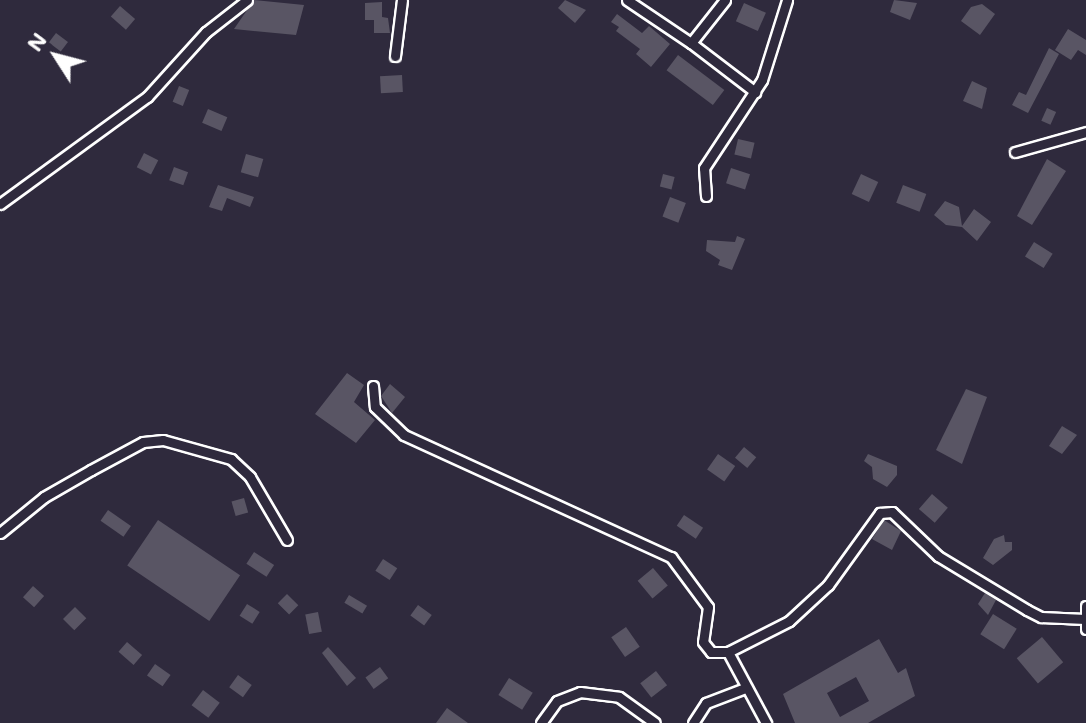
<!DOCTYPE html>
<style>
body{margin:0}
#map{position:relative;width:1086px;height:723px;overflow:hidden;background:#2f2a3d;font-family:Mali,sans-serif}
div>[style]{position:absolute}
.building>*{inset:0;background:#595564;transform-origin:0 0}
.roads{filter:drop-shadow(2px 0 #fff) drop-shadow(-2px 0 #fff) drop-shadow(0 2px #fff) drop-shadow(0 -2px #fff)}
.minor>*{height:9px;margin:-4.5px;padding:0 4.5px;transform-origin:4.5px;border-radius:4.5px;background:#2f2a3d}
span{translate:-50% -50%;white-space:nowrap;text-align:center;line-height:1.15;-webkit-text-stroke:6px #2f2a3d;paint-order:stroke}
.north{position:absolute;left:16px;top:16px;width:80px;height:80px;-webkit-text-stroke:6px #2f2a3d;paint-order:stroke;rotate:306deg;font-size:22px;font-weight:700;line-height:32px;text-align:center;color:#fff}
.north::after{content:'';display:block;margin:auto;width:28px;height:36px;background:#fff;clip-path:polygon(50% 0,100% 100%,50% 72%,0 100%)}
</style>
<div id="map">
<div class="building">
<div style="clip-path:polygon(254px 0,304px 5px,296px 35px,234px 29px)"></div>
<div style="clip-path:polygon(565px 0,586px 10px,575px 23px,558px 8px)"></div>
<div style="clip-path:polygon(894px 0,917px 3px,910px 20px,890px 12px)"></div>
<div style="clip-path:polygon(382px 2px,382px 17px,388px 18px,390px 33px,374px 33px,374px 20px,365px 20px,365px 3px)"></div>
<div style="left:744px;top:3px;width:24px;height:20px;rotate:24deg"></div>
<div style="clip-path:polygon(982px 4px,995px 14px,980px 35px,961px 21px,971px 7px)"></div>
<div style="left:120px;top:6px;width:20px;height:14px;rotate:41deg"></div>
<div style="clip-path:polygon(617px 14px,642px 33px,649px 26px,670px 44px,651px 67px,636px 54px,640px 49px,616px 31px,619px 27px,611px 22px)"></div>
<div style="clip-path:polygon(1068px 29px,1086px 40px,1086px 55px,1078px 50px,1071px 60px,1055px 50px)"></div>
<div style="left:56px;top:33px;width:15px;height:12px;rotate:37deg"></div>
<div style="clip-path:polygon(1049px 48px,1059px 54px,1028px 113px,1012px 105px,1019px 92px,1026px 95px)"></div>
<div style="left:678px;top:55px;width:58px;height:19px;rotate:37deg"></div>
<div style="left:402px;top:75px;width:17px;height:22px;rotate:87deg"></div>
<div style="clip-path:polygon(972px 81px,987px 88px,982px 109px,963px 101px)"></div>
<div style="left:179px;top:86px;width:11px;height:17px;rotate:22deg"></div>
<div style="left:1047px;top:108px;width:10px;height:14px;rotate:24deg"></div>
<div style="left:208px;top:109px;width:21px;height:15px;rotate:23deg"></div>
<div style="left:738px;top:139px;width:17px;height:16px;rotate:13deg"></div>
<div style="left:144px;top:153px;width:16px;height:16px;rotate:27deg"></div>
<div style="left:246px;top:154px;width:18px;height:19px;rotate:16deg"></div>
<div style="clip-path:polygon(1047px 159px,1066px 171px,1032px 225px,1017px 216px)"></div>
<div style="left:174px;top:167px;width:15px;height:14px;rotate:20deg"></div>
<div style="left:731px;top:168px;width:20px;height:16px;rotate:18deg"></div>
<div style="left:663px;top:174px;width:12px;height:13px;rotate:14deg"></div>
<div style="left:861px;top:174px;width:19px;height:22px;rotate:25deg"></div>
<div style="clip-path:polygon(218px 185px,254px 197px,250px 207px,227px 198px,222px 211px,209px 207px)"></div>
<div style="left:903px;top:185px;width:25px;height:19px;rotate:21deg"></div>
<div style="left:670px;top:197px;width:17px;height:21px;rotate:21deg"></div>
<div style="clip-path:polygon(945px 201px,959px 207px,962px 226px,974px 209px,991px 222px,977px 241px,962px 227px,946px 225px,934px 215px)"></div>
<div style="clip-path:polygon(737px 236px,745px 239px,732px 270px,718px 265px,720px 260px,706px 251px,707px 240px,735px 242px)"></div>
<div style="left:1034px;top:242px;width:22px;height:17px;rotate:32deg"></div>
<div style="clip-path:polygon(347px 373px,364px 385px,354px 402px,375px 420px,356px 443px,315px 414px)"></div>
<div style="clip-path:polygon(390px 384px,405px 397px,392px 413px,381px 396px)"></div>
<div style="clip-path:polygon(966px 389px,987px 397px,962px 464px,936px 450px)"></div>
<div style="clip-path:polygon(1062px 426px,1077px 435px,1062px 454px,1049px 446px)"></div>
<div style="left:744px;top:447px;width:16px;height:14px;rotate:40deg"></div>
<div style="left:718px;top:454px;width:21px;height:19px;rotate:35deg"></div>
<div style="clip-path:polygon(868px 454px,897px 466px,897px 475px,887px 487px,873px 479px,872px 467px,864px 461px)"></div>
<div style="left:932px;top:494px;width:21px;height:20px;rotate:41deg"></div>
<div style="left:244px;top:498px;width:15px;height:13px;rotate:74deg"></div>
<div style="left:108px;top:510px;width:28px;height:13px;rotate:35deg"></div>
<div style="left:684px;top:515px;width:23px;height:13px;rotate:34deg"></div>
<div style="left:158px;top:520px;width:99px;height:55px;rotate:34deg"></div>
<div style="clip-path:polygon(884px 520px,901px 531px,892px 550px,872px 539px)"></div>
<div style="clip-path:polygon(1004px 535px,1005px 542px,1012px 542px,1012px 550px,993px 565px,983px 558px,994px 539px)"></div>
<div style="left:254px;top:552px;width:24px;height:14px;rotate:33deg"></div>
<div style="left:383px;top:559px;width:17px;height:14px;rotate:33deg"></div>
<div style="left:653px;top:568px;width:23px;height:20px;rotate:50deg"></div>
<div style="left:33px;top:586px;width:15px;height:15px;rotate:42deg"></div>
<div style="clip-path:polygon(985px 593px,996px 600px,988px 615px,978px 604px)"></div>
<div style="left:287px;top:594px;width:16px;height:13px;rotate:45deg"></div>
<div style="left:349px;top:595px;width:21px;height:9px;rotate:31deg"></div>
<div style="left:247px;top:604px;width:15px;height:14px;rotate:32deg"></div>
<div style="left:418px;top:605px;width:17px;height:13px;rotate:36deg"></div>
<div style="left:75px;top:607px;width:16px;height:17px;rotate:45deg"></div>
<div style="left:318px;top:612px;width:20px;height:13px;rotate:79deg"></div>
<div style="left:993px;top:614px;width:28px;height:24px;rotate:32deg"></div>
<div style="left:626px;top:627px;width:24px;height:18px;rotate:55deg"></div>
<div style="left:1042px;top:637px;width:33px;height:33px;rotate:50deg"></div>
<div style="clip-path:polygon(evenodd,879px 639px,898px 673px,906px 668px,915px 696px,868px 723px,795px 723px,783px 694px,879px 639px,856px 677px,869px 701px,840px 717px,827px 693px,856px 677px)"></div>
<div style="left:127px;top:642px;width:20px;height:13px;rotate:41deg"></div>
<div style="clip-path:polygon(328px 647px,356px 678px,347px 686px,322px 653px)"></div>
<div style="left:155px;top:664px;width:19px;height:14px;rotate:35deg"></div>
<div style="left:380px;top:667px;width:14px;height:18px;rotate:54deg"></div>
<div style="left:656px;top:671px;width:18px;height:20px;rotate:52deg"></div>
<div style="left:238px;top:675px;width:17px;height:15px;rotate:36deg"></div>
<div style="left:509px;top:678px;width:28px;height:20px;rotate:32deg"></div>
<div style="left:203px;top:690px;width:21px;height:19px;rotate:37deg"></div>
<div style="clip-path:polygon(447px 708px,468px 723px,436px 723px)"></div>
</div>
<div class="roads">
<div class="minor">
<div style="left:627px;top:0;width:77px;rotate:33.9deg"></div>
<div style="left:691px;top:43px;width:55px;rotate:-51.7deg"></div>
<div style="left:691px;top:43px;width:81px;rotate:37.4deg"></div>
<div style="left:395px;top:56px;width:56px;rotate:-82.9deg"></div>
<div style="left:1015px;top:152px;width:74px;rotate:-15.7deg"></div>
<div style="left:706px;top:196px;width:28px;rotate:-94deg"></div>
<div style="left:704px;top:168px;width:105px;rotate:-56.6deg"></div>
<div style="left:762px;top:80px;width:84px;rotate:-72.6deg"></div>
<div style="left:0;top:204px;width:182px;rotate:-36.1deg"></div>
<div style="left:147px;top:97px;width:88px;rotate:-47.8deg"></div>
<div style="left:206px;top:32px;width:52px;rotate:-38deg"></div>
<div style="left:373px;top:386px;width:21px;rotate:85deg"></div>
<div style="left:375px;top:407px;width:40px;rotate:44deg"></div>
<div style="left:404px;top:435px;width:294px;rotate:24.6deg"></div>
<div style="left:671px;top:557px;width:62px;rotate:53.5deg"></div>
<div style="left:708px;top:607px;width:35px;rotate:98deg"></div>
<div style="left:703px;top:642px;width:13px;rotate:51deg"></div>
<div style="left:711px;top:652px;width:17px"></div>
<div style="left:728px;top:652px;width:68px;rotate:-26.9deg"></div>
<div style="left:789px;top:621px;width:53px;rotate:-42.7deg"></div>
<div style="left:828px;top:585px;width:89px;rotate:-54.2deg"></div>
<div style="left:880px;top:513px;width:12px;rotate:-5deg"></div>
<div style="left:892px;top:512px;width:64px;rotate:43.7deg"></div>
<div style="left:938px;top:556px;width:104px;rotate:31.2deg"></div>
<div style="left:1027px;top:610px;width:16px;rotate:27deg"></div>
<div style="left:1041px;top:617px;width:44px;rotate:2.6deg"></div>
<div style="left:0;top:533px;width:57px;rotate:-39.3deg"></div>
<div style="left:44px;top:497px;width:54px;rotate:-29.9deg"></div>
<div style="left:91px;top:470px;width:59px;rotate:-28.3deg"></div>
<div style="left:143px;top:442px;width:20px;rotate:-6deg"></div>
<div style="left:163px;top:440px;width:71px;rotate:15.6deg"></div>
<div style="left:231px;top:459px;width:26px;rotate:43deg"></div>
<div style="left:250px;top:477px;width:73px;rotate:59.6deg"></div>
<div style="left:1086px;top:606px;width:23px;rotate:90deg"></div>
<div style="left:728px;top:652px;width:81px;rotate:61.8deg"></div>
<div style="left:541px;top:723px;width:27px;rotate:-54deg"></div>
<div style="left:557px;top:701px;width:25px;rotate:-21deg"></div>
<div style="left:580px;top:692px;width:39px;rotate:7deg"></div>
<div style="left:619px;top:697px;width:44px;rotate:35.8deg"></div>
<div style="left:693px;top:723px;width:24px;rotate:-57deg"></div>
<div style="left:706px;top:703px;width:42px;rotate:-21deg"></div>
</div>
</div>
<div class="north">N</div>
</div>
